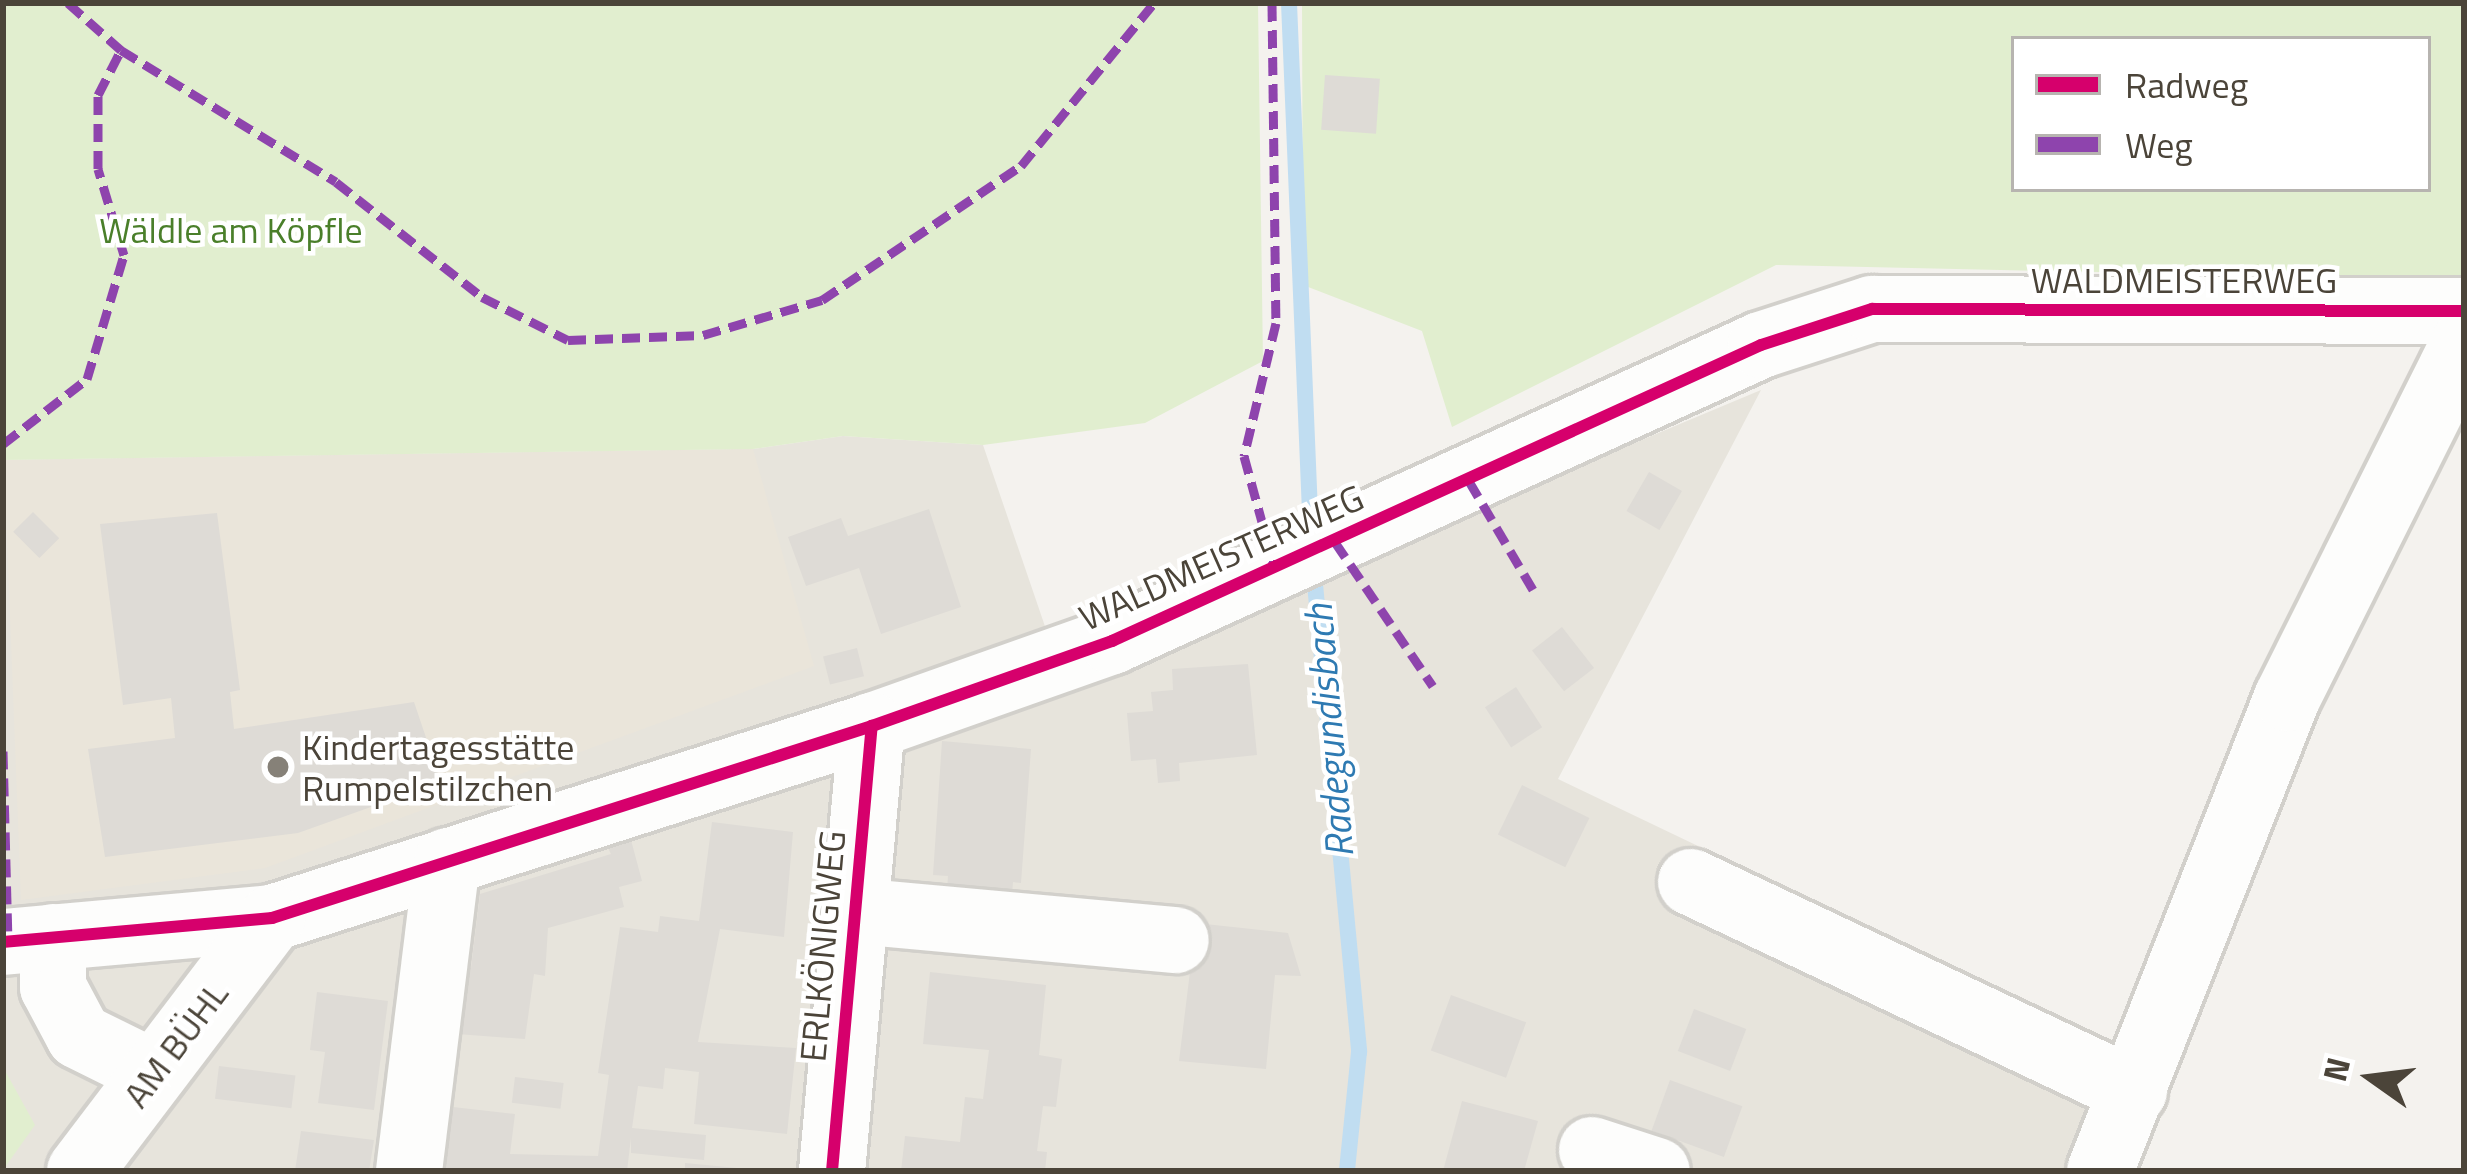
<!DOCTYPE html>
<meta charset="utf-8">
<style>
body{margin:0}
#map{position:relative;width:2467px;height:1174px;overflow:hidden;background:#f4f2ee;font-family:"Titillium Web",sans-serif}
div>[style]{position:absolute}
.residential>*{inset:0;background:#e7e4dc}
.education>*{inset:0;background:#eae5da}
.green>*{inset:0;background:#e1eecf}
.stream>*{height:16px;margin:-8px;padding:0 8px;transform-origin:8px;border-radius:8px;background:#c0ddf1}
.building>*{inset:0;background:#dedbd6;transform-origin:0 0}
.roads{filter:drop-shadow(3px 0 #d2d0cb) drop-shadow(-3px 0 #d2d0cb) drop-shadow(0 3px #d2d0cb) drop-shadow(0 -3px #d2d0cb)}
.minor>*{height:66px;margin:-33px;padding:0 33px;transform-origin:33px;border-radius:33px;background:#fdfdfc}
.quiet>*{height:9px;margin-top:-4.5px;transform-origin:0;background:repeating-linear-gradient(90deg,#8e44ad 0 18px,transparent 0 27px)}
.cycleway>*{height:12px;margin:-6px;padding:0 6px;transform-origin:6px;border-radius:6px;background:#d6006c}
.dots>*{width:33px;height:33px;translate:-50% -50%;box-sizing:border-box;border:6px solid #fff;border-radius:50%}
span{translate:-50% -50%;white-space:nowrap;text-align:center;line-height:1.15;-webkit-text-stroke:9px #fff;paint-order:stroke}
.park-label{font-size:36px;color:#4a7f2a}
.street-label{font-size:36px;color:#4b4439}
.poi-label{font-size:36px;color:#4b4439}
.left{translate:0 -50%;text-align:left}
.water-label{font-size:39px;color:#2e7ab2;font-style:italic}
.frame{position:absolute;inset:0;border:6px solid #4b4439;pointer-events:none}
.legend{position:absolute;left:2011px;top:36px;width:420px;height:156px;box-sizing:border-box;background:#fff;border:3px solid #b7b4b0;margin:0;padding:15px 21px;list-style:none;font-size:36px;color:#4b4439}
.legend li{display:flex;align-items:center;gap:24px;height:60px}
.legend b{width:60px;border:3px solid #b7b4b0}
.north{position:absolute;left:2311px;top:1018px;width:120px;height:120px;-webkit-text-stroke:9px #fff;paint-order:stroke;rotate:284deg;font-size:33px;font-weight:700;line-height:48px;text-align:center;color:#4b4439}
.north::after{content:'';display:block;margin:auto;width:42px;height:54px;background:#4b4439;clip-path:polygon(50% 0,100% 100%,50% 72%,0 100%)}
</style>
<div id="map">
<div class="residential">
<div style="clip-path:polygon(1761px 390px,1558px 779px,2160px 1067px,2115px 1171px,3px 1171px,3px 460px,753px 449px,843px 436px,983px 445px,1064px 682px)"></div>
</div>
<div class="education">
<div style="clip-path:polygon(753px 449px,814px 666px,265px 868px,21px 900px,4px 460px)"></div>
</div>
<div class="green">
<div style="clip-path:polygon(3px 3px,1258px 3px,1263px 361px,1145px 423px,983px 445px,843px 436px,753px 449px,3px 460px)"></div>
<div style="clip-path:polygon(evenodd,1302px 3px,2464px 3px,2464px 280px,1776px 265px,1452px 427px,1422px 331px,1303px 285px,1302px 3px,2014px 39px,2428px 39px,2428px 189px,2014px 189px,2014px 39px)"></div>
<div style="clip-path:polygon(3px 1067px,35px 1125px,3px 1170px)"></div>
</div>
<div class="stream">
<div style="left:1289px;top:3px;width:534px;rotate:87.64deg"></div>
<div style="left:1313px;top:563px;width:491px;rotate:84.6deg"></div>
<div style="left:1359px;top:1052px;width:120px;rotate:95.8deg"></div>
</div>
<div class="building">
<div style="left:1325px;top:75px;width:55px;height:55px;rotate:4deg"></div>
<div style="left:1649px;top:472px;width:38px;height:45px;rotate:30deg"></div>
<div style="clip-path:polygon(929px 509px,961px 607px,881px 634px,859px 568px,806px 586px,788px 537px,841px 518px,848px 536px)"></div>
<div style="left:33px;top:512px;width:37px;height:28px;rotate:45deg"></div>
<div style="clip-path:polygon(217px 513px,240px 690px,230px 692px,234px 729px,414px 702px,441px 782px,298px 833px,105px 857px,88px 749px,175px 738px,171px 698px,123px 705px,100px 524px)"></div>
<div style="left:1562px;top:627px;width:52px;height:38px;rotate:52deg"></div>
<div style="left:857px;top:648px;width:29px;height:35px;rotate:76deg"></div>
<div style="clip-path:polygon(1248px 664px,1257px 755px,1179px 763px,1180px 781px,1158px 783px,1156px 759px,1131px 761px,1127px 713px,1153px 711px,1151px 692px,1173px 690px,1172px 669px)"></div>
<div style="left:1516px;top:687px;width:48px;height:37px;rotate:57deg"></div>
<div style="clip-path:polygon(942px 741px,1031px 749px,1021px 883px,1013px 882px,1011px 907px,946px 903px,948px 876px,933px 875px)"></div>
<div style="left:1522px;top:785px;width:75px;height:55px;rotate:26deg"></div>
<div style="clip-path:polygon(712px 822px,793px 832px,784px 937px,720px 929px,698px 1042px,796px 1048px,787px 1134px,694px 1124px,699px 1072px,665px 1068px,663px 1089px,638px 1086px,632px 1128px,706px 1135px,704px 1160px,631px 1153px,631px 1138px,627px 1171px,445px 1171px,453px 1107px,515px 1114px,510px 1154px,598px 1156px,609px 1075px,598px 1073px,620px 927px,658px 932px,660px 916px,699px 921px)"></div>
<div style="clip-path:polygon(631px 840px,642px 881px,619px 887px,624px 907px,548px 928px,545px 976px,534px 974px,525px 1039px,457px 1034px,454px 967px,471px 968px,480px 894px,611px 854px,607px 846px)"></div>
<div style="clip-path:polygon(1196px 923px,1288px 933px,1301px 976px,1275px 975px,1266px 1069px,1179px 1061px)"></div>
<div style="clip-path:polygon(930px 972px,1046px 985px,1039px 1055px,1062px 1059px,1056px 1107px,1043px 1106px,1037px 1151px,1047px 1152px,1045px 1171px,901px 1171px,905px 1136px,960px 1142px,965px 1097px,983px 1099px,989px 1050px,923px 1044px)"></div>
<div style="clip-path:polygon(317px 992px,388px 1001px,374px 1110px,318px 1103px,325px 1052px,310px 1050px)"></div>
<div style="left:1451px;top:995px;width:80px;height:59px;rotate:20deg"></div>
<div style="left:1694px;top:1009px;width:56px;height:45px;rotate:21deg"></div>
<div style="left:219px;top:1066px;width:77px;height:33px;rotate:7deg"></div>
<div style="left:515px;top:1077px;width:49px;height:26px;rotate:7deg"></div>
<div style="left:1670px;top:1080px;width:77px;height:54px;rotate:20deg"></div>
<div style="clip-path:polygon(1462px 1101px,1538px 1121px,1524px 1171px,1443px 1171px)"></div>
<div style="clip-path:polygon(301px 1131px,374px 1140px,369px 1171px,295px 1171px)"></div>
<div style="clip-path:polygon(685px 1163px,737px 1168px,737px 1171px,685px 1171px)"></div>
</div>
<div class="roads">
<div class="minor">
<div style="left:1691px;top:882px;width:490px;rotate:25.3deg"></div>
<div style="left:855px;top:911px;width:322px;rotate:5.2deg"></div>
<div style="left:53px;top:937px;width:50px;rotate:90deg"></div>
<div style="left:53px;top:987px;width:55px;rotate:62deg"></div>
<div style="left:79px;top:1036px;width:81px;rotate:26.3deg"></div>
<div style="left:3px;top:942px;width:270px;rotate:-5.1deg"></div>
<div style="left:272px;top:918px;width:630px;rotate:-17.74deg"></div>
<div style="left:872px;top:726px;width:255px;rotate:-19.5deg"></div>
<div style="left:1112px;top:641px;width:713px;rotate:-24.52deg"></div>
<div style="left:1761px;top:345px;width:117px;rotate:-18deg"></div>
<div style="left:1872px;top:309px;width:592px;rotate:0.19deg"></div>
<div style="left:1592px;top:1150px;width:68px;rotate:17.9deg"></div>
<div style="left:80px;top:1171px;width:318px;rotate:-52.8deg"></div>
<div style="left:409px;top:1171px;width:312px;rotate:-83deg"></div>
<div style="left:832px;top:1171px;width:447px;rotate:-84.9deg"></div>
<div style="left:2100px;top:1171px;width:509px;rotate:-68.43deg"></div>
<div style="left:2287px;top:698px;width:397px;rotate:-63.5deg"></div>
</div>
</div>
<div class="quiet">
<div style="left:68px;top:3px;width:71px;rotate:41.6deg"></div>
<div style="left:121px;top:50px;width:252px;rotate:31.5deg"></div>
<div style="left:336px;top:182px;width:186px;rotate:38.2deg"></div>
<div style="left:482px;top:297px;width:96px;rotate:26.6deg"></div>
<div style="left:568px;top:340px;width:135px;rotate:-2.1deg"></div>
<div style="left:703px;top:335px;width:124px;rotate:-16.4deg"></div>
<div style="left:822px;top:300px;width:240px;rotate:-34deg"></div>
<div style="left:1021px;top:166px;width:210px;rotate:-50.8deg"></div>
<div style="left:1272px;top:3px;width:320px;rotate:89.3deg"></div>
<div style="left:1276px;top:323px;width:137px;rotate:103.5deg"></div>
<div style="left:1244px;top:456px;width:117px;rotate:74.7deg"></div>
<div style="left:3px;top:444px;width:106px;rotate:-37.7deg"></div>
<div style="left:87px;top:379px;width:129px;rotate:-73.4deg"></div>
<div style="left:124px;top:255px;width:90px;rotate:-106.8deg"></div>
<div style="left:98px;top:169px;width:74px;rotate:-90deg"></div>
<div style="left:98px;top:95px;width:51px;rotate:-62.9deg"></div>
<div style="left:1469px;top:481px;width:130px;rotate:59.5deg"></div>
<div style="left:1335px;top:542px;width:174px;rotate:55.8deg"></div>
<div style="left:3px;top:751px;width:190px;rotate:88.5deg"></div>
</div>
<div class="cycleway">
<div style="left:3px;top:942px;width:270px;rotate:-5.1deg"></div>
<div style="left:272px;top:918px;width:630px;rotate:-17.74deg"></div>
<div style="left:872px;top:726px;width:255px;rotate:-19.5deg"></div>
<div style="left:1112px;top:641px;width:713px;rotate:-24.52deg"></div>
<div style="left:1761px;top:345px;width:117px;rotate:-18deg"></div>
<div style="left:1872px;top:309px;width:592px;rotate:0.19deg"></div>
<div style="left:832px;top:1171px;width:447px;rotate:-84.9deg"></div>
</div>
<div class="dots">
<div style="left:278px;top:767px;background:#868178"></div>
</div>
<div class="park-label">
<span style="left:231px;top:230px">Wäldle am Köpfle</span>
</div>
<div class="street-label">
<span style="left:2184px;top:280px">WALDMEISTERWEG</span>
<span style="left:1221px;top:557px;rotate:-24deg">WALDMEISTERWEG</span>
<span style="left:822px;top:946px;rotate:-85deg">ERLKÖNIGWEG</span>
<span style="left:175px;top:1044px;rotate:-53deg">AM BÜHL</span>
</div>
<div class="poi-label">
<span class="left" style="left:302px;top:767px">Kindertagesstätte<br>Rumpelstilzchen</span>
</div>
<div class="water-label">
<span style="left:1329px;top:731px;rotate:-95deg">Radegundisbach</span>
</div>
<div class="frame"></div>
<ul class="legend">
<li><b style="height:15px;background:#d6006c"></b>Radweg</li>
<li><b style="height:15px;background:#8e44ad"></b>Weg</li>
</ul>
<div class="north">N</div>
</div>
